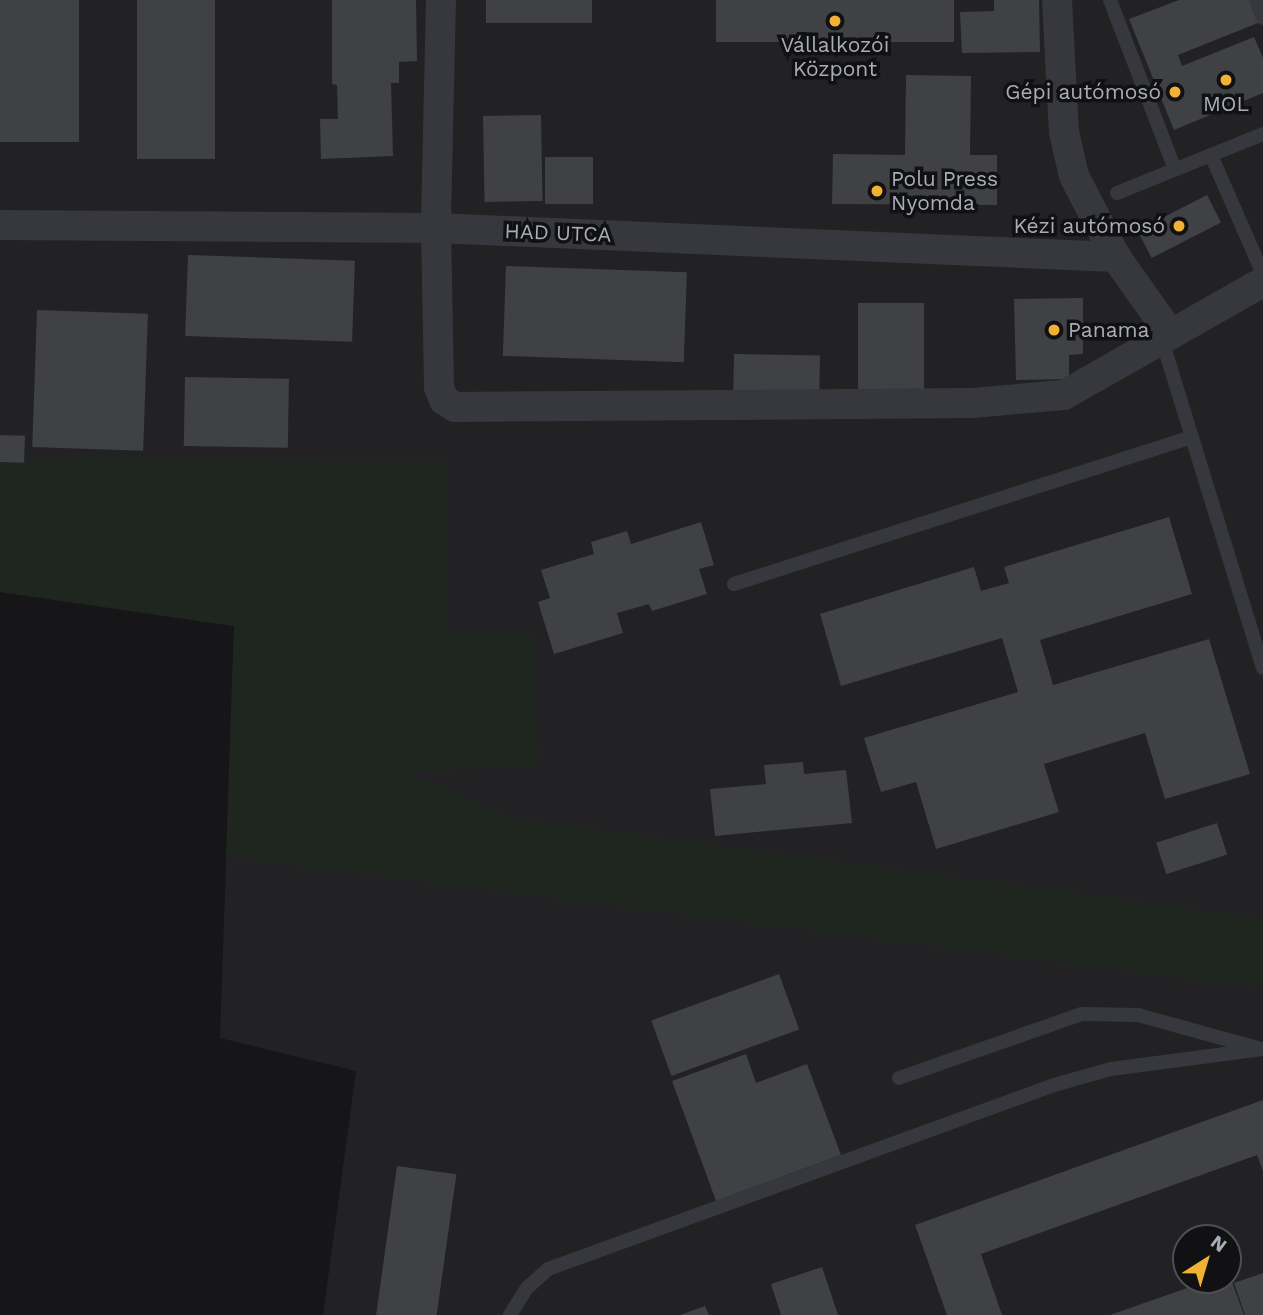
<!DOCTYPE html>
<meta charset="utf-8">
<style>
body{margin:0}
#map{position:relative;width:1263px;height:1315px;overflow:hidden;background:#161618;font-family:"Work Sans",sans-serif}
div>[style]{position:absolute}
.built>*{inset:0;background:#222225}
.green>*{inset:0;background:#1e261f}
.building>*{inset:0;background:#404145;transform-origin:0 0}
.service>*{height:14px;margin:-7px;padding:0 7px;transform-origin:7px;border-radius:7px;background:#37383d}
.minor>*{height:30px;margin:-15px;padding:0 15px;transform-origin:15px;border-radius:15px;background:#37383d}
.dots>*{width:19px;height:19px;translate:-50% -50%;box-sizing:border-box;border:4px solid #111113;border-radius:50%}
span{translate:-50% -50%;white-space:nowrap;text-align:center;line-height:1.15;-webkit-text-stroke:7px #111113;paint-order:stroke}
.poi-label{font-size:21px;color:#a8adb8}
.right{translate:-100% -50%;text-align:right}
.left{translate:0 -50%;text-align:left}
.street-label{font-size:21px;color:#a8adb8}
.north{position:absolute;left:1172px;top:1224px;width:70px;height:70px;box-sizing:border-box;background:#111113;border:2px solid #4d4f55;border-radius:50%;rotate:37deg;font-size:19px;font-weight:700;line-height:28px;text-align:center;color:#a8adb8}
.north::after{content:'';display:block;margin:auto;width:24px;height:32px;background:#f2b134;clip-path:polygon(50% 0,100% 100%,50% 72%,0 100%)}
</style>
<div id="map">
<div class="built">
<div style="clip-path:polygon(evenodd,0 0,1263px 0,1263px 1315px,323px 1315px,356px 1071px,220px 1038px,234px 626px,0 592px,0 0,1186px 1238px,1228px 1238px,1228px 1280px,1186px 1280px,1186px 1238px)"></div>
</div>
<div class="green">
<div style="clip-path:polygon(0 459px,445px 461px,448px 634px,532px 630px,539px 765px,409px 773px,513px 818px,1263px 918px,1263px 988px,226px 857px,234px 626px,0 592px)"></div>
</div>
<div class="building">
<div style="left:0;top:0;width:79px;height:142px"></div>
<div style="left:137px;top:0;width:78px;height:159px"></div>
<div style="clip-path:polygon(332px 0,416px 0,417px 61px,399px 62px,399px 83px,391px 83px,393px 156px,321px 159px,320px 119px,338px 119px,337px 85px,332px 84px)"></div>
<div style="left:486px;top:0;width:106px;height:23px"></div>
<div style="left:716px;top:0;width:238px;height:42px"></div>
<div style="clip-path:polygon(994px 0,1039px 0,1040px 52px,962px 53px,960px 12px,994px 11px)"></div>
<div style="clip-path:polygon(1179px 0,1263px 0,1263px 21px,1178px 55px,1182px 66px,1254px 37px,1263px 58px,1263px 93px,1174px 130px,1129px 19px)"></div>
<div style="clip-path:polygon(906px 75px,971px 76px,970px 155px,997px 155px,997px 205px,832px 204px,833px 154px,905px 155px)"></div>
<div style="left:541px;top:115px;width:86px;height:58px;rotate:89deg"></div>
<div style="left:593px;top:157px;width:47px;height:48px;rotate:90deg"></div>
<div style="left:1207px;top:195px;width:31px;height:78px;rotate:63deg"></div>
<div style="left:188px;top:255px;width:167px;height:81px;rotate:2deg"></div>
<div style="left:506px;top:266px;width:181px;height:90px;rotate:2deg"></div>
<div style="clip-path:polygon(1083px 298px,1083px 354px,1069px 355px,1069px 379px,1016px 380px,1014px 299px)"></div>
<div style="left:858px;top:303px;width:66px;height:93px"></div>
<div style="left:37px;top:310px;width:111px;height:137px;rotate:2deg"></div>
<div style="left:734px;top:354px;width:86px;height:46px;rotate:1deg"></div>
<div style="left:185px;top:377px;width:104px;height:69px;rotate:1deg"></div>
<div style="left:0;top:435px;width:25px;height:27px;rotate:2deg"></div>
<div style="clip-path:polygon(1169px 517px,1192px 594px,1040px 640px,1053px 685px,1209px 639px,1250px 774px,1165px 799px,1145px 733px,1044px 764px,1059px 812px,936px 849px,916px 782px,881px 792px,864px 738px,1018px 692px,1002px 638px,841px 686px,820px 614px,974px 567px,981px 591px,1009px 583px,1004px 567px)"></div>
<div style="clip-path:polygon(701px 522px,714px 565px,699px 569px,707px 594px,652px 611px,649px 604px,617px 613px,623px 633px,554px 654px,538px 602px,550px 598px,541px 570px,594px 554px,591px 542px,627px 531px,631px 544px)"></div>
<div style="clip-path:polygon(803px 762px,804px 774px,846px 770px,852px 823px,715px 836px,710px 789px,766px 784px,764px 765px)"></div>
<div style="left:1217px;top:823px;width:33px;height:64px;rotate:72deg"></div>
<div style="left:779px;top:974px;width:59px;height:136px;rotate:70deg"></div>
<div style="clip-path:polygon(746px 1054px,756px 1083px,807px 1064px,841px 1155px,716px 1201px,672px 1081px)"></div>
<div style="clip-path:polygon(1263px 1100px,1263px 1171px,1257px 1155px,981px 1254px,1002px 1315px,947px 1315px,915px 1225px)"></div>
<div style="left:397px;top:1166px;width:60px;height:150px;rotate:8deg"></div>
<div style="clip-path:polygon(822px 1267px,838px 1315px,781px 1315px,771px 1284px)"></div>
<div style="clip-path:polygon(1228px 1271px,1244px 1315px,1110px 1315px,1210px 1280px,1228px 1280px)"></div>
<div style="clip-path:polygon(1263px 1273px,1263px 1315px,1245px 1315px,1234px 1283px)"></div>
<div style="clip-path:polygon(705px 1306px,709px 1315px,680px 1315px)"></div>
</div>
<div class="service">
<div style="left:1110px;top:0;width:181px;rotate:69deg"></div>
<div style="left:1256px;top:0;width:19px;rotate:69deg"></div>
<div style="left:1211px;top:155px;width:130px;rotate:66.4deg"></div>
<div style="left:1117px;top:193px;width:157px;rotate:-22deg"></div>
<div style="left:1162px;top:340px;width:343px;rotate:72.9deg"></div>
<div style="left:734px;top:584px;width:481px;rotate:-17.8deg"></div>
<div style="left:899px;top:1078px;width:194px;rotate:-19.3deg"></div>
<div style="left:1082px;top:1014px;width:56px;rotate:1deg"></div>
<div style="left:1138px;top:1015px;width:124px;rotate:15.4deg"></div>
<div style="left:510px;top:1315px;width:32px;rotate:-58deg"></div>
<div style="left:527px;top:1288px;width:28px;rotate:-42deg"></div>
<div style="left:548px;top:1269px;width:538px;rotate:-19.98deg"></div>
<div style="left:1054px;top:1085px;width:59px;rotate:-15.7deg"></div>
<div style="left:1111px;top:1069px;width:153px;rotate:-7.5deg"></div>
</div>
<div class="minor">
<div style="left:441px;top:0;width:228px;rotate:91.3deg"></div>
<div style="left:436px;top:228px;width:159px;rotate:88.9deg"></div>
<div style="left:439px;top:387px;width:14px;rotate:69deg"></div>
<div style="left:444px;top:400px;width:13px;rotate:32deg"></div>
<div style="left:455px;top:407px;width:517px;rotate:-0.44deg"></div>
<div style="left:972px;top:403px;width:92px;rotate:-5deg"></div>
<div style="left:1064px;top:395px;width:229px;rotate:-29.6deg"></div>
<div style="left:1057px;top:0;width:132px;rotate:87deg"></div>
<div style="left:1064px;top:132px;width:45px;rotate:77.2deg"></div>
<div style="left:1074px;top:176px;width:91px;rotate:62.6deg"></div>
<div style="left:1116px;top:257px;width:95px;rotate:54.8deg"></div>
<div style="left:0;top:225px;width:436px;rotate:0.4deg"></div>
<div style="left:436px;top:228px;width:681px;rotate:2.44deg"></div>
</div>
<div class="dots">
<div style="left:835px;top:21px;background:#f2b134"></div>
<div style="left:1226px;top:80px;background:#f2b134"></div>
<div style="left:1175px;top:92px;background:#f2b134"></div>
<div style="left:877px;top:191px;background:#f2b134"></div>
<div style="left:1179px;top:226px;background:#f2b134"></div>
<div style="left:1054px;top:330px;background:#f2b134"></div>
</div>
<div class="poi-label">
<span style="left:835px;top:57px">Vállalkozói<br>Központ</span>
<span class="right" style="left:1161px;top:92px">Gépi autómosó</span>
<span style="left:1226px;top:104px">MOL</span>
<span class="left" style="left:891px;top:191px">Polu Press<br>Nyomda</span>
<span class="right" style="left:1165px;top:226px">Kézi autómosó</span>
<span class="left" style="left:1068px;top:330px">Panama</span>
</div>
<div class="street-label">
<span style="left:558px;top:233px;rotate:2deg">HAD UTCA</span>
</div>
<div class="north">N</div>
</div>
